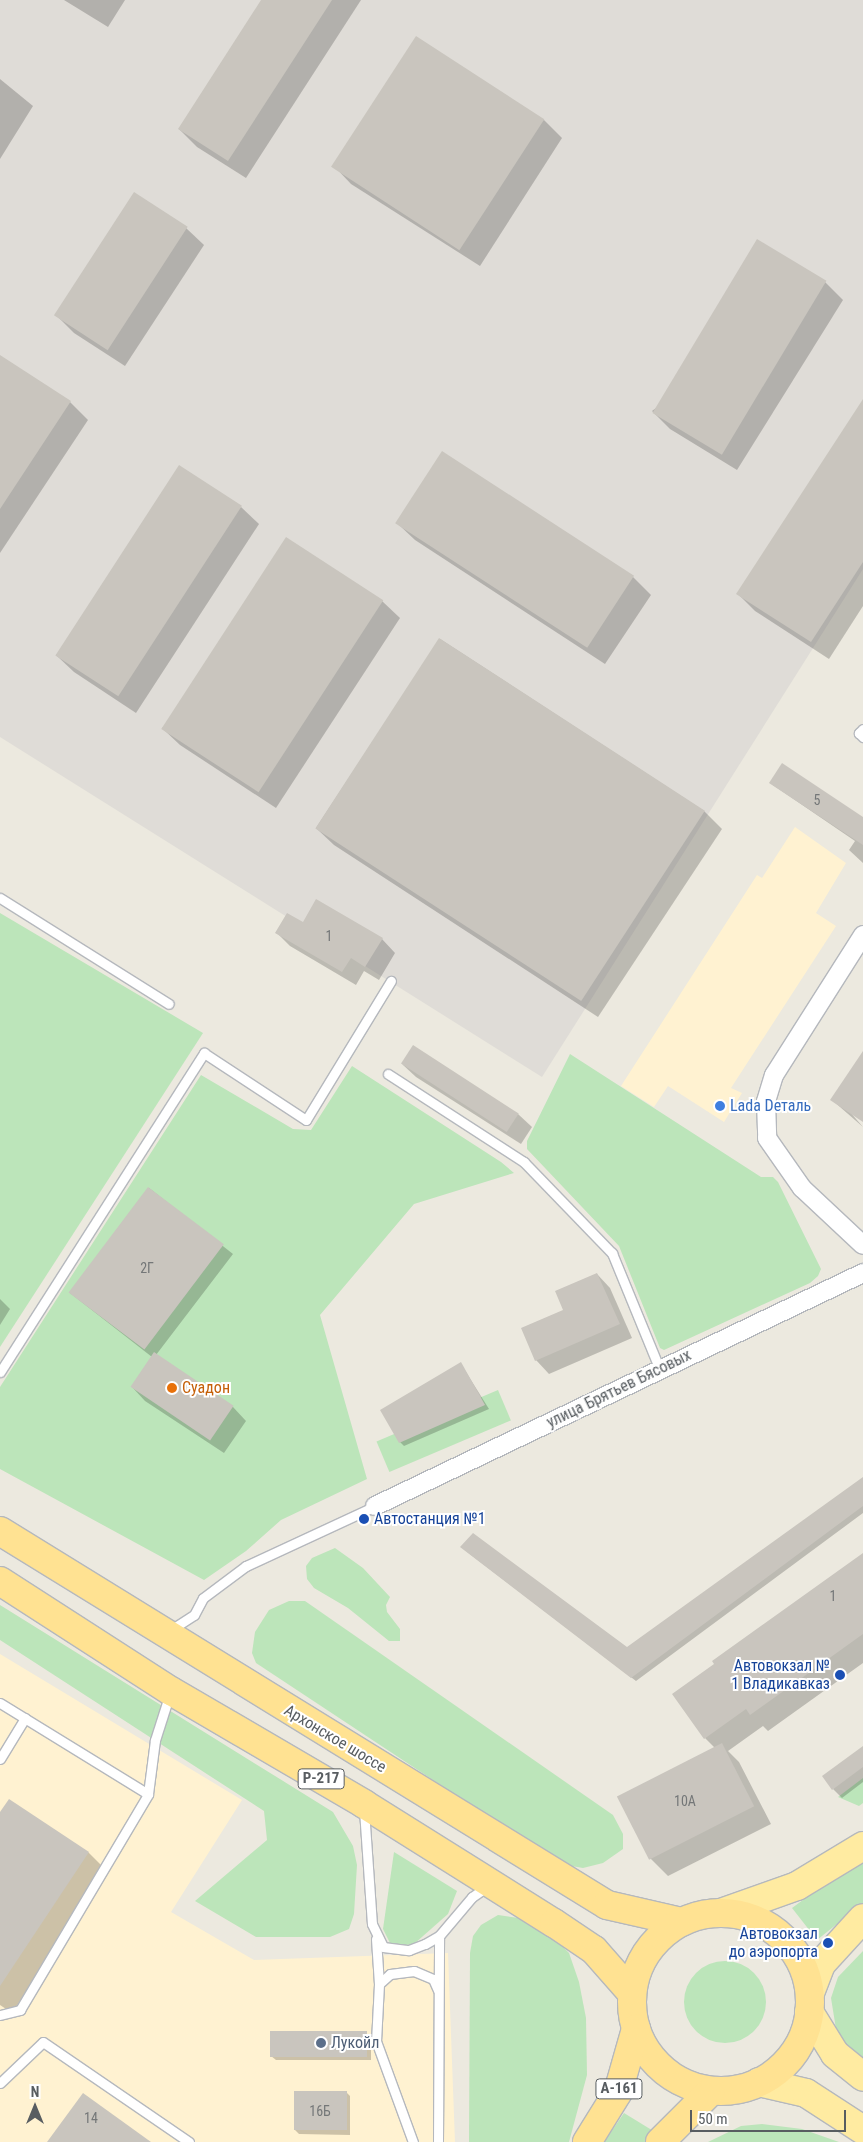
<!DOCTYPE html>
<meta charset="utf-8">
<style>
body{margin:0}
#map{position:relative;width:863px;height:2142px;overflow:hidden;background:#ece9df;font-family:"Roboto Condensed",sans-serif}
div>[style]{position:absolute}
.commercial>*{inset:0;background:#fff2d1}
.industrial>*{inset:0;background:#dfdcd7}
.green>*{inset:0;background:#bce5ba;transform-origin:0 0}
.round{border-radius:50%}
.shadow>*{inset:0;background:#0003}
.building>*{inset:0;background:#c9c5be;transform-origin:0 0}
.roads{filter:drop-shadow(1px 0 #b5b8bd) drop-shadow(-1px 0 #b5b8bd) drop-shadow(0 1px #b5b8bd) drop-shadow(0 -1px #b5b8bd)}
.service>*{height:9px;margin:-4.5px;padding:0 4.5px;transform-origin:4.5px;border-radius:4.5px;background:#fff}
.minor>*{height:18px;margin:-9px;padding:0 9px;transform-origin:9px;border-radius:9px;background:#fff}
.primary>*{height:28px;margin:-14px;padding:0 14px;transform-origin:14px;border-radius:14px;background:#ffeba1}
.trunk>*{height:28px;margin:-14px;padding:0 14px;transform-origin:14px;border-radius:14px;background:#ffe292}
.trunk>.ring{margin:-14px;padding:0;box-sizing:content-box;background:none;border:28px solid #ffe292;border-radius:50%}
.dots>*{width:14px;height:14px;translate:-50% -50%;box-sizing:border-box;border:2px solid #fff;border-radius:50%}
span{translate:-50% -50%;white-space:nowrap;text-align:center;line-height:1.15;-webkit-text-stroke:4px #fff;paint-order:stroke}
.number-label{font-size:14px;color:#747778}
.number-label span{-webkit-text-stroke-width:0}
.shield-label span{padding:1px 4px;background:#fff;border:1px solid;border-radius:4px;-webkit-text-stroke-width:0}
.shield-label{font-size:15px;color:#585d61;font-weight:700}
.shop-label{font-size:16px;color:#366cbe}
.left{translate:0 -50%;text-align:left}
.food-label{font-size:16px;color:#c56008}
.street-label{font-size:16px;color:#585d61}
.transit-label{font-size:16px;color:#164399}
.right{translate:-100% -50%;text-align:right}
.service-label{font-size:16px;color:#4e5e75}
.north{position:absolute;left:10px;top:2082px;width:50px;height:50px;-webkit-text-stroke:4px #fff;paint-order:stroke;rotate:0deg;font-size:14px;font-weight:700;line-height:20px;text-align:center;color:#585d61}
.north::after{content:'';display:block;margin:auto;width:18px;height:22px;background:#585d61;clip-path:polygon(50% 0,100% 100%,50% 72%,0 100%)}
.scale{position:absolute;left:690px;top:2110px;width:156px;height:22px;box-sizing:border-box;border:2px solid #585d61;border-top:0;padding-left:6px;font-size:15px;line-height:18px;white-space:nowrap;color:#585d61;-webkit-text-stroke:4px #fff;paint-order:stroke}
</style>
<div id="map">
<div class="commercial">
<div style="clip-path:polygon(795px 827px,846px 863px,816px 913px,836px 926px,731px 1088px,742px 1093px,724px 1122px,668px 1086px,654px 1107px,621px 1086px,757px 875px,762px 878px)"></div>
<div style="clip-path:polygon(0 1654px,242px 1800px,171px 1912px,254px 1960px,448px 1953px,455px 2142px,0 2142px)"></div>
</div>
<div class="industrial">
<div style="clip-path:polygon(0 0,863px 0,863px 569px,542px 1077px,0 737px)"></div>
</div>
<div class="green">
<div style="clip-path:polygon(0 913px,203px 1033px,0 1347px)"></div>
<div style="clip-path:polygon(570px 1054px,761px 1177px,773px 1177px,778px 1182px,821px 1269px,818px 1276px,810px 1283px,664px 1350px,660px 1348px,619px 1246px,527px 1149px,527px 1141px)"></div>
<div style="clip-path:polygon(352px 1066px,501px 1162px,514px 1173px,414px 1204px,320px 1315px,367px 1479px,281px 1520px,246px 1551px,204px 1580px,0 1469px,0 1387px,201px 1075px,293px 1129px,311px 1130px)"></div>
<div style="left:498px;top:1390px;width:33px;height:132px;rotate:67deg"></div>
<div style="clip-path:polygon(335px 1548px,363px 1568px,390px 1597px,386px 1605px,387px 1612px,400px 1629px,400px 1641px,389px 1641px,348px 1608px,314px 1588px,307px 1579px,306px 1566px,312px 1558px)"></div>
<div style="clip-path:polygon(289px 1601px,305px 1601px,613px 1815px,623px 1834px,623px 1849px,603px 1863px,583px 1868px,560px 1864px,256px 1663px,252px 1653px,255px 1632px,269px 1610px)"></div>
<div style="clip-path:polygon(0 1605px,333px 1812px,353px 1846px,357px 1865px,354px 1914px,349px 1929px,330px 1937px,256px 1937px,195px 1901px,267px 1840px,264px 1811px,0 1640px)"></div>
<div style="clip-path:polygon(863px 1778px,863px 1803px,859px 1806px,838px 1797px)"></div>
<div style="clip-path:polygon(394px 1852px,457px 1891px,448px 1914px,414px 1944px,399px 1946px,391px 1945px,383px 1929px)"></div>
<div style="clip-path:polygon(863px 1856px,863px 1903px,817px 1940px,792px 1908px)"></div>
<div style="clip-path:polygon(498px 1915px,525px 1919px,550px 1934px,569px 1953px,579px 1982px,586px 2018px,587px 2075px,569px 2142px,469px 2142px,470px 1953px,473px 1936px,481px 1925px)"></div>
<div style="clip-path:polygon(863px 1951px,863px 2063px,837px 2035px,831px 1998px,838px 1977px)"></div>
<div class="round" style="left:684px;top:1961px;width:82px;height:82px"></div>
<div style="clip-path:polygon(624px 2113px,655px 2132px,648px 2142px,604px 2142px)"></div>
<div style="clip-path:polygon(762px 2124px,802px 2129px,839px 2142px,708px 2142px,741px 2126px)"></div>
</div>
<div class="shadow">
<div style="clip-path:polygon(64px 0,125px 0,108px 27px)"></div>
<div style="clip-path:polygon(262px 0,361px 0,246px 178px,197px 147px,179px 129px)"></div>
<div style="clip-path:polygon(0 79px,33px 106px,0 159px)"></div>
<div style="clip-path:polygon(544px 120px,562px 138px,480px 266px,351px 184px,334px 166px)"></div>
<div style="clip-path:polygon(186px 228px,204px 245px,125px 366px,74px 333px,56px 315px)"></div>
<div style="clip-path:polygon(825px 282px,843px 300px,737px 470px,670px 429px,652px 411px)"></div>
<div style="clip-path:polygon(0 356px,70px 402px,88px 420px,0 553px)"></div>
<div style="clip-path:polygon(863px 401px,863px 606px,829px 659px,755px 611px,738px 594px)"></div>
<div style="clip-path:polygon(241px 507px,259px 524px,136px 713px,74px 672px,56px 655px)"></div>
<div style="clip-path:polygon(397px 523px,633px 577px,651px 595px,605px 664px,415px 540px)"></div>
<div style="clip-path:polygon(382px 601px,400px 618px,276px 808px,180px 745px,162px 728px)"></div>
<div style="clip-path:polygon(440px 639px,704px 811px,722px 829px,598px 1017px,334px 845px,316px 828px)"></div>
<div style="clip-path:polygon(770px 783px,863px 819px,863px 863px,849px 850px,855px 841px)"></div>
<div style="clip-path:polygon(303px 923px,382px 939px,395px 953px,379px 980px,364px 971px,356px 985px,290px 946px,277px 933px)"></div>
<div style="clip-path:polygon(863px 1053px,863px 1121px,850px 1112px,863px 1127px,832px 1100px)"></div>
<div style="clip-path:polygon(402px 1064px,518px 1114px,532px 1127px,521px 1144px,416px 1077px)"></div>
<div style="clip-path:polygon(149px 1188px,233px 1254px,156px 1355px,233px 1407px,246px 1421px,224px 1453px,145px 1401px,132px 1387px,152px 1357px,70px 1293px)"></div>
<div style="clip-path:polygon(597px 1274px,610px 1288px,632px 1338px,549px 1374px,536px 1360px,565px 1311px)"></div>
<div style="clip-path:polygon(0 1299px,10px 1309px,0 1325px)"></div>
<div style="clip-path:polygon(461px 1364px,489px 1409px,404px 1446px,400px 1442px)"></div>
<div style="clip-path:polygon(863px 1478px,863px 1513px,636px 1681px,466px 1551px,627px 1648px)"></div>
<div style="clip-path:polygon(863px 1555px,863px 1663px,768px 1731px,763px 1726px,728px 1751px,739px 1762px,771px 1824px,668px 1876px,650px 1858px,715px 1748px,705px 1738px)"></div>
<div style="clip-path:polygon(863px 1748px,863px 1782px,842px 1798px,833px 1789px)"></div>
<div style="clip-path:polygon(9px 1801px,89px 1853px,106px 1870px,12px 2013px,0 2005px,0 1815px)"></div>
<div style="clip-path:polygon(366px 2033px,371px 2037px,371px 2060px,276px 2060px,271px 2056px)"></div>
<div style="clip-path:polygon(346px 2092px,350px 2096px,350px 2135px,299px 2134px,295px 2130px)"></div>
</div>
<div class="building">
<div style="clip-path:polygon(261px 0,332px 0,228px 161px,178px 129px)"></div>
<div style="left:416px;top:36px;width:153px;height:156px;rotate:33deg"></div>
<div style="left:134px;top:192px;width:64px;height:147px;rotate:33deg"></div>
<div style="left:757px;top:239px;width:81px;height:203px;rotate:31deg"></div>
<div style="clip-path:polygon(0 355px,71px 401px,0 509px)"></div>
<div style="clip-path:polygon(863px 399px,863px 562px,811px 642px,736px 594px)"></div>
<div style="left:442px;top:451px;width:229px;height:86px;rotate:33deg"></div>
<div style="left:179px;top:465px;width:75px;height:227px;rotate:33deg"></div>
<div style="left:286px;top:537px;width:116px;height:229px;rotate:33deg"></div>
<div style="left:439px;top:638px;width:317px;height:227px;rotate:33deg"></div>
<div style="clip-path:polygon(782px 763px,863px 817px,863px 845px,769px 783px)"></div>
<div style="clip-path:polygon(316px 899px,383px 938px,365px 967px,351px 958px,342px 972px,275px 933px,287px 913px,303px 922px)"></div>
<div style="left:413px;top:1045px;width:126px;height:22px;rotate:33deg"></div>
<div style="clip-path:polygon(863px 1051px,863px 1122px,830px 1100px)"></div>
<div style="left:148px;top:1187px;width:95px;height:132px;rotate:37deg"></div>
<div style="clip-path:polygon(597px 1273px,620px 1324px,535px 1361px,521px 1328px,563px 1310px,555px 1291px)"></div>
<div style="left:154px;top:1352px;width:96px;height:42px;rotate:34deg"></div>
<div style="clip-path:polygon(461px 1362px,485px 1405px,399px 1443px,380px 1410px)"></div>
<div style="clip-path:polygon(863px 1477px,863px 1506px,631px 1678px,460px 1547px,473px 1533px,627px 1647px)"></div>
<div style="clip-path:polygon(863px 1553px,863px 1634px,750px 1715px,746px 1709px,704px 1739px,672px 1694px,714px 1664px,712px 1661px)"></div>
<div style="left:722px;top:1743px;width:71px;height:118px;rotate:63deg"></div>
<div style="clip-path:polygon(863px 1746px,863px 1767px,832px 1790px,822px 1776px)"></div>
<div style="clip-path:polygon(9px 1799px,89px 1852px,0 1986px,0 1812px)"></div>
<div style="left:270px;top:2031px;width:97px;height:26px"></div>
<div style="left:294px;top:2091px;width:53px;height:39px"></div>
<div style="clip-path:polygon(83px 2093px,151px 2142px,47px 2142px)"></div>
</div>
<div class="roads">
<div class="service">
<div style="left:863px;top:729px;width:6px;rotate:135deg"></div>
<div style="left:859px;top:733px;width:6px;rotate:45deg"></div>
<div style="left:0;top:898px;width:199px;rotate:32.1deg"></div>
<div style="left:388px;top:1074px;width:162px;rotate:32.9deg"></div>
<div style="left:524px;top:1162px;width:127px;rotate:46deg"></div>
<div style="left:612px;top:1253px;width:126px;rotate:67.7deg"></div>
<div style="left:0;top:1372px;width:379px;rotate:-57.4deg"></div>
<div style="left:204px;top:1053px;width:122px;rotate:33.3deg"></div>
<div style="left:306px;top:1120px;width:163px;rotate:-58.6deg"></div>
<div style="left:169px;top:1631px;width:30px;rotate:-33deg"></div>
<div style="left:194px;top:1615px;width:19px;rotate:-62deg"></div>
<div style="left:203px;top:1598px;width:54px;rotate:-36.7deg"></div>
<div style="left:246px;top:1566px;width:142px;rotate:-24.9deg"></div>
<div style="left:0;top:1703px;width:174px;rotate:31.6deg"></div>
<div style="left:0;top:1759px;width:48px;rotate:-58.6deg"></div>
<div style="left:364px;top:1810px;width:114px;rotate:86deg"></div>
<div style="left:372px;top:1924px;width:25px;rotate:64deg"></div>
<div style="left:383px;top:1947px;width:26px;rotate:7deg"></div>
<div style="left:409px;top:1950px;width:17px;rotate:-21deg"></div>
<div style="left:425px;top:1944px;width:16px;rotate:-30deg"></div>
<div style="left:439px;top:1936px;width:51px;rotate:-49.8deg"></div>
<div style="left:472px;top:1897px;width:21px;rotate:-35deg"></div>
<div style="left:376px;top:1939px;width:45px;rotate:86.2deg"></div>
<div style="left:379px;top:1984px;width:57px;rotate:93deg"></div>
<div style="left:376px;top:2041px;width:108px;rotate:69.9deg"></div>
<div style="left:379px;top:1984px;width:15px;rotate:-42deg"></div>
<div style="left:390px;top:1974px;width:24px;rotate:-7deg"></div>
<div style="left:414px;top:1971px;width:21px;rotate:23deg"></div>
<div style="left:433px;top:1979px;width:12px;rotate:66deg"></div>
<div style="left:0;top:2015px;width:21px;rotate:-14deg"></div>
<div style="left:20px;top:2010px;width:251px;rotate:-59.3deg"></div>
<div style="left:148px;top:1794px;width:54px;rotate:-82.6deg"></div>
<div style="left:155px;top:1740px;width:49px;rotate:-72.3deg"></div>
<div style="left:0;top:2083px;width:59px;rotate:-43.6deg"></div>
<div style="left:43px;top:2042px;width:177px;rotate:34.4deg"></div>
<div style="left:438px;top:2142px;width:206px;rotate:-89.7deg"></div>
</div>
<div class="minor">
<div style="left:863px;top:935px;width:166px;rotate:122.4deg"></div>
<div style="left:774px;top:1075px;width:28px;rotate:107deg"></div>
<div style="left:766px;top:1102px;width:36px;rotate:88deg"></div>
<div style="left:767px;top:1138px;width:61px;rotate:55deg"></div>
<div style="left:802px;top:1188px;width:83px;rotate:43.1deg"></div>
<div style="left:375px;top:1506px;width:541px;rotate:-25.52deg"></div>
</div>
<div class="primary">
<div style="left:721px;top:1913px;width:81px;rotate:-19.6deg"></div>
<div style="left:797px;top:1886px;width:77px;rotate:-31.2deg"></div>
<div style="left:810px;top:1993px;width:31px;rotate:-69deg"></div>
<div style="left:821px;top:1964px;width:62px;rotate:-47.6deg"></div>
<div style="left:809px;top:2012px;width:49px;rotate:58.2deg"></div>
<div style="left:835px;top:2054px;width:36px;rotate:39deg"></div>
<div style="left:759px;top:2082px;width:48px;rotate:13.2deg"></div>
<div style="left:806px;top:2093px;width:68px;rotate:33deg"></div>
</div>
<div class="trunk">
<div style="left:0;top:1531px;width:713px;rotate:31.64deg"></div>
<div style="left:607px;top:1905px;width:76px;rotate:12.9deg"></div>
<div style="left:0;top:1581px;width:203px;rotate:32.8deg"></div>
<div style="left:171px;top:1691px;width:224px;rotate:30.3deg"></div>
<div style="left:364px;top:1804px;width:224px;rotate:32.1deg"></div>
<div style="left:554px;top:1923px;width:48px;rotate:34deg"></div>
<div style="left:594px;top:1950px;width:55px;rotate:48.7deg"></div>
<div class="ring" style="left:632px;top:1913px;width:150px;height:150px"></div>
<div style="left:587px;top:2142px;width:59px;rotate:-58.2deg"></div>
<div style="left:618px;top:2092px;width:66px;rotate:-74.1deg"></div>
<div style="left:660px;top:2142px;width:72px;rotate:-45deg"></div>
</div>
</div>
<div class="dots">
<div style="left:720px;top:1106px;background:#3f7fe0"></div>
<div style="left:172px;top:1388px;background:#e8710a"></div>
<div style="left:364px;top:1519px;background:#1a4fb4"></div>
<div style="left:840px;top:1675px;background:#1a4fb4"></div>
<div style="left:828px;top:1943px;background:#1a4fb4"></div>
<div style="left:321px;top:2043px;background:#5c6f8a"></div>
</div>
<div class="number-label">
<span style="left:817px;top:800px">5</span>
<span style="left:329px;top:936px">1</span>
<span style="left:147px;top:1268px">2Г</span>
<span style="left:833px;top:1596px">1</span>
<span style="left:685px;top:1801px">10А</span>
<span style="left:320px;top:2111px">16Б</span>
<span style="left:91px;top:2118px">14</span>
</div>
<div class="shield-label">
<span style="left:321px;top:1779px">Р-217</span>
<span style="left:619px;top:2089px">А-161</span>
</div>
<div class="shop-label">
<span class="left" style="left:730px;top:1106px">Lada Dеталь</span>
</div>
<div class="food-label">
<span class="left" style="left:182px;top:1388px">Суадон</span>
</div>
<div class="street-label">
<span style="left:619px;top:1389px;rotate:-26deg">улица Брятьев Бясовых</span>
<span style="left:335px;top:1739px;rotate:31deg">Архонское шоссе</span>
</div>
<div class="transit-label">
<span class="left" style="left:374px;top:1519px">Автостанция №1</span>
<span class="right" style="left:830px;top:1675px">Автовокзал №<br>1 Владикавказ</span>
<span class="right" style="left:818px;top:1943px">Автовокзал<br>до аэропорта</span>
</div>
<div class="service-label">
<span class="left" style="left:331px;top:2043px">Лукойл</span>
</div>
<div class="north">N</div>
<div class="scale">50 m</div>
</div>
